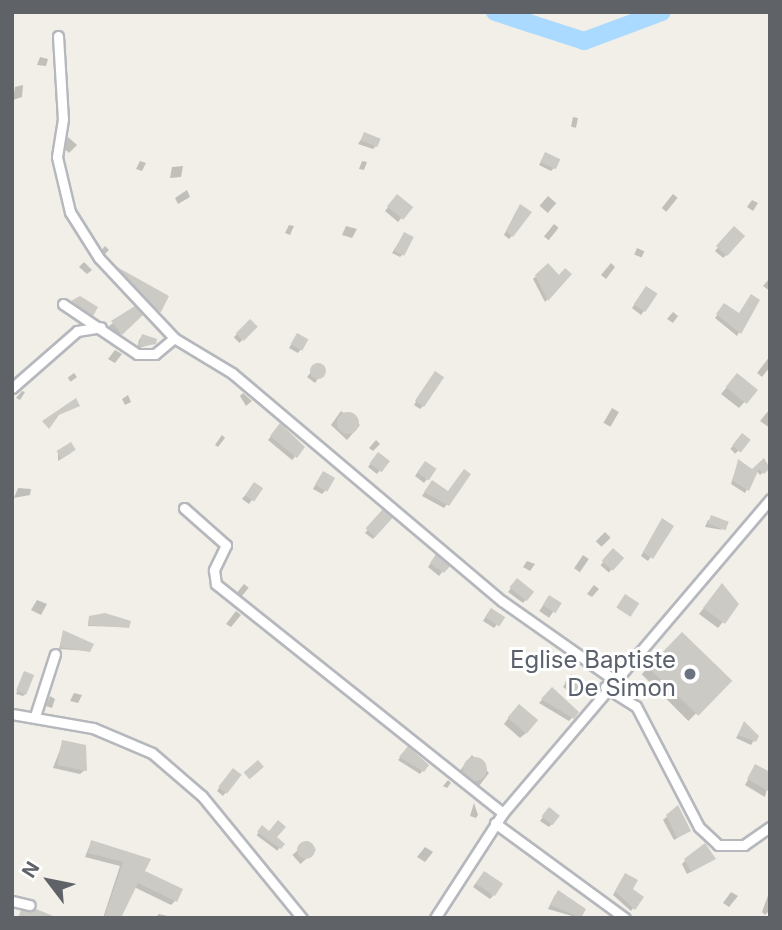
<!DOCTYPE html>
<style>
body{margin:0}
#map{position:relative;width:782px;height:930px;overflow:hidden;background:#f1efe8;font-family:Inter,sans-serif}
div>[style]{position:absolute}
.shadow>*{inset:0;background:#0003;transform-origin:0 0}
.river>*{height:18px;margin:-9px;padding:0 9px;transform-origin:9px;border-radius:9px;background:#aadaff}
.building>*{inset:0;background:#cccac5;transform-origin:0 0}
.round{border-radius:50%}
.roads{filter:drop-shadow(2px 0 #b5b8bc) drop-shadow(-2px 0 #b5b8bc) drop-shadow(0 2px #b5b8bc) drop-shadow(0 -2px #b5b8bc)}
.minor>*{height:9px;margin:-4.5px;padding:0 4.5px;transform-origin:4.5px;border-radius:4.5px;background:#fff}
.dots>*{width:19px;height:19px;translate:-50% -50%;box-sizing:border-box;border:4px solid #fff;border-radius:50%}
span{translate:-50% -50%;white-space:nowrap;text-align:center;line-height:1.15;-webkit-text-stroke:6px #fff;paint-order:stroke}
.worship-label{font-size:24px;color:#5b616d}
.right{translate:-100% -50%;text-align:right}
.frame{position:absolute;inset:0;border:14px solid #5f6368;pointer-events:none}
.north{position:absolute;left:14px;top:846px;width:70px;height:70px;-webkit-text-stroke:5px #fff;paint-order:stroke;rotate:302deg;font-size:19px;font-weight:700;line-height:28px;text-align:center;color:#5f6368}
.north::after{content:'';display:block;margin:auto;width:24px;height:32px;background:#5f6368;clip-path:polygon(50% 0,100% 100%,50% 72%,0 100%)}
</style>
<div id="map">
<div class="shadow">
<div style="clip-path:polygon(40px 57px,48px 59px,46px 66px,37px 65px)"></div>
<div style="clip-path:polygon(23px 85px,22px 97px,13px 100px,15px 87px)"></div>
<div style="left:573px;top:117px;width:5px;height:10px;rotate:11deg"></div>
<div style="clip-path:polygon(364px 135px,376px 146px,373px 149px,358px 144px)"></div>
<div style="clip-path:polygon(68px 137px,77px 145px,69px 153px,64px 148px)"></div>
<div style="clip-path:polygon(545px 154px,554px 168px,551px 171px,539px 165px)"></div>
<div style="clip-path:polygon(140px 161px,146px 163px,142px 171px,136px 169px)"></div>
<div style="clip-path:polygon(362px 161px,367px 162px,364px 170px,359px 169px)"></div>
<div style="clip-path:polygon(183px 166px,181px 177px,170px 178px,172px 167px)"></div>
<div style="clip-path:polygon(187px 190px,190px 197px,178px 204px,175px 198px)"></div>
<div style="left:673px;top:194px;width:6px;height:18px;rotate:39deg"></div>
<div style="left:548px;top:196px;width:11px;height:13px;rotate:41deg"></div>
<div style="clip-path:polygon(394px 200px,410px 208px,398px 222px,385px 211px)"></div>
<div style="clip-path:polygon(752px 200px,758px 203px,753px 211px,747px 207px)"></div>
<div style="clip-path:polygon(517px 210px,512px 236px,509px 239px,504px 235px)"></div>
<div style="left:554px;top:224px;width:6px;height:16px;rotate:39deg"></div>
<div style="clip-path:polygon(289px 225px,294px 226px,290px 235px,285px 233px)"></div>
<div style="clip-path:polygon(346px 226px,357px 229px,352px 238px,342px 235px)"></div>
<div style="left:734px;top:229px;width:11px;height:29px;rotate:41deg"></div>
<div style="clip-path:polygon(404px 234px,403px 254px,400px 257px,392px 253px)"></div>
<div style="clip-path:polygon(105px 246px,109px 250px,104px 255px,101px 251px)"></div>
<div style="left:637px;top:248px;width:8px;height:7px;rotate:23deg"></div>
<div style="clip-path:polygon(84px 262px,92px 270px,87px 274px,79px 267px)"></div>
<div style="clip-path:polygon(611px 263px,615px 267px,606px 279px,601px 275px)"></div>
<div style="clip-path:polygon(548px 265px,559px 277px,569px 274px,545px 302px,533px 279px)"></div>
<div style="clip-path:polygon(117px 269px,167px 296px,157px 314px,115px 270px)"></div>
<div style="clip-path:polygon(770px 278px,770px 291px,763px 286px)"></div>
<div style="clip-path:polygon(643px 292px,644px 311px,641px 315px,632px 308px)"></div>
<div style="clip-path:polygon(757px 300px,737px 336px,715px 318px,722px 308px,738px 314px)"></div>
<div style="clip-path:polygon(71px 303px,96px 308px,88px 318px)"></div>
<div style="clip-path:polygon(134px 308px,141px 315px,117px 337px,109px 326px)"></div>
<div style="clip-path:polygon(673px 312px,678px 316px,673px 323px,667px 319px)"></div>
<div style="left:250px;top:321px;width:8px;height:23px;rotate:45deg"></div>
<div style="clip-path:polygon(297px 335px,301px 349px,298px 353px,289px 348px)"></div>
<div style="clip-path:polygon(142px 336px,154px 343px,137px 349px,139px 340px)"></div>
<div style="clip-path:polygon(115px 350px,122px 354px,115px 363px,108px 359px)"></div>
<div style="clip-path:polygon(770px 356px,770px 367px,762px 377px,757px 373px)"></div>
<div style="clip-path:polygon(318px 363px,325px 368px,315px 383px,307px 377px)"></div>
<div style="left:74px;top:373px;width:5px;height:8px;rotate:53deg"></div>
<div style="clip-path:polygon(432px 376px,423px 406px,420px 409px,414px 405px)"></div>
<div style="clip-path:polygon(732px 381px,755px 390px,739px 408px,721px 394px)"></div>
<div style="clip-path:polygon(22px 391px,25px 392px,20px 400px,16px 398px)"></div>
<div style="clip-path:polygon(243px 393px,252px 401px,246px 406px,240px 396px)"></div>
<div style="clip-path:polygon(128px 395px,131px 402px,125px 405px,122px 399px)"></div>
<div style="left:612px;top:408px;width:8px;height:17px;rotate:30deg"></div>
<div style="clip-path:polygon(770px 409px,770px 428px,760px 421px)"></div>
<div style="clip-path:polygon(341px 411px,360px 425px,347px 440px,331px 425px)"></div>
<div style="clip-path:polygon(277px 429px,295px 457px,292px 460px,268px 440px)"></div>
<div style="clip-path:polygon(222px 435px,225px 438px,218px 447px,215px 445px)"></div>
<div style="left:743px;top:436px;width:7px;height:18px;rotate:45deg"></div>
<div style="clip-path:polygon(376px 440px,380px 444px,373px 451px,369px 448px)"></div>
<div style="clip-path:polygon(58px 452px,71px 453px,58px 461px)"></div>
<div style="clip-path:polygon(375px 458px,387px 461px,377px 474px,368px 467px)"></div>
<div style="clip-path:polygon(738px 462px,752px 471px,763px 463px,768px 468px,760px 475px,757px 471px,745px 493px,731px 484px)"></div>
<div style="clip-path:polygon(422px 466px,434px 470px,424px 483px,415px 476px)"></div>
<div style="clip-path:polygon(469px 475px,444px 508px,422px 496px,429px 486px,448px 493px)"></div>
<div style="clip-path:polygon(320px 477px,325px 491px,322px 494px,313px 489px)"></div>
<div style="clip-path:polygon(18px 488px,31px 489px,30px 495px,14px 498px)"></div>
<div style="clip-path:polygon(251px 488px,252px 500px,249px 504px,242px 499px)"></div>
<div style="clip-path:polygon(380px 515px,390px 518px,373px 539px,365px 533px)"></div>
<div style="clip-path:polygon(708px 520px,723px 530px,705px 527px)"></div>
<div style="clip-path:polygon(659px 524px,671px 526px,648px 561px,641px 556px)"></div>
<div style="left:605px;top:532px;width:8px;height:13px;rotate:45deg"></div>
<div style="left:613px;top:551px;width:11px;height:19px;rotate:41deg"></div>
<div style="left:583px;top:555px;width:7px;height:16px;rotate:34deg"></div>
<div style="clip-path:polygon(433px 560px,447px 566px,439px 576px,428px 567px)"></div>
<div style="clip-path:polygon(527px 561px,535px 564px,530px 571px,523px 567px)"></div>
<div style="left:244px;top:584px;width:6px;height:11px;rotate:39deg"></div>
<div style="clip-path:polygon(514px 584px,532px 592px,523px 603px,508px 592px)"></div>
<div style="clip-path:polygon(594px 585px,599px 589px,592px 597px,587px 594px)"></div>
<div style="clip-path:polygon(722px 585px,737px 604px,718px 628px,699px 614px)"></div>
<div style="left:549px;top:597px;width:12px;height:17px;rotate:35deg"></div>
<div style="clip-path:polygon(37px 600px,47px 604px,41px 615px,31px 610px)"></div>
<div style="clip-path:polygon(236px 611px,241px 615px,231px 627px,226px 624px)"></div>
<div style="clip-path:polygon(488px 613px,502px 618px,494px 628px,483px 621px)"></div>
<div style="clip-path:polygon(89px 619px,128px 627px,88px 626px)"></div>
<div style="clip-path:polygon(63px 632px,89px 651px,59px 649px)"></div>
<div style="left:682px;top:634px;width:66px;height:57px;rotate:45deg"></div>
<div style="clip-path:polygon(25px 673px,27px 693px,23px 696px,16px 694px)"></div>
<div style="clip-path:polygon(568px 679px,578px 693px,575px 696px,563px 687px)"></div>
<div style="clip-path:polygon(552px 689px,577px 712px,569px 721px,539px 703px)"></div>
<div style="clip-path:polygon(74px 693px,82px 695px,78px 703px,70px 701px)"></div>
<div style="clip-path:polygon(50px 696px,55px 699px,52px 708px,46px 706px)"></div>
<div style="clip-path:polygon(514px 711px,526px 733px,520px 738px,504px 724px)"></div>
<div style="clip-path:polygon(744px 723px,757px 736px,751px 745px,736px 738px)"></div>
<div style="clip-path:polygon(63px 742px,85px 770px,80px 774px,53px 768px)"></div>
<div style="clip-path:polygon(408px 749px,427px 765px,420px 774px,398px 760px)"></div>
<div style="clip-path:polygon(472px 755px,489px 773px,479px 786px,459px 772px)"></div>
<div style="clip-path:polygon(754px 769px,770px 775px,765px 797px,745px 785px)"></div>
<div style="clip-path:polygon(230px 774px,226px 792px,223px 796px,217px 791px)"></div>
<div style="clip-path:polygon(448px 780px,451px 783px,447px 788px,443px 786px)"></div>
<div style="clip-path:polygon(474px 803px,478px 815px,476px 818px,470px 816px)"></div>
<div style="clip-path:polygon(677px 808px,689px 831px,674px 840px,663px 820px)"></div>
<div style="clip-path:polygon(546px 813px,552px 824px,549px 827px,540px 821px)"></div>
<div style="left:262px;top:828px;width:26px;height:9px;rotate:37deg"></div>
<div style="left:308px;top:841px;width:12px;height:21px;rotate:48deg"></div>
<div style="clip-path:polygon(91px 842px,143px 872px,175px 901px,171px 905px,134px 887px,120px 918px,103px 918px,120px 866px,85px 857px)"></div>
<div style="clip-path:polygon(425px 847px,433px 852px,425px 862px,417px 857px)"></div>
<div style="clip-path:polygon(714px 859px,687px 874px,682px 864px,685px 861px)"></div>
<div style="clip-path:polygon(481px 876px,493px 896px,490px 899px,473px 887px)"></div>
<div style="clip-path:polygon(622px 879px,641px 897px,631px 911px,613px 895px)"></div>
<div style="clip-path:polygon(770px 890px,770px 910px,765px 915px,762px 912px)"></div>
<div style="clip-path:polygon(731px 892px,738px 896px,729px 907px,723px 903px)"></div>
<div style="clip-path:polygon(555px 895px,584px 910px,579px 918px,548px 909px)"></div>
<div style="clip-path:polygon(159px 914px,176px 918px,155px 918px)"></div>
</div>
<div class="river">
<div style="left:495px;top:12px;width:94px;rotate:18deg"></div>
<div style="left:584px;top:41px;width:83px;rotate:-20.4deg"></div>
</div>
<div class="building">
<div style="left:364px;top:132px;width:18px;height:9px;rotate:22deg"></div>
<div style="left:545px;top:152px;width:17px;height:11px;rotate:25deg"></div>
<div style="left:397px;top:194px;width:21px;height:16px;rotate:39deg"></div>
<div style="clip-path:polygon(520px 204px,532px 212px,513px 237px,506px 231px)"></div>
<div style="left:734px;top:226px;width:15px;height:27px;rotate:42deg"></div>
<div style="left:404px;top:232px;width:11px;height:21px;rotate:27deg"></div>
<div style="clip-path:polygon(548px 263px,559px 275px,565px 268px,572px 274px,548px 301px,535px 275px)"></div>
<div style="clip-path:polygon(117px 267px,169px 296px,161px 312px,158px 311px)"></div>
<div style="left:646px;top:286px;width:14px;height:22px;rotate:34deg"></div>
<div style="clip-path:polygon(751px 294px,760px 300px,741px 334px,716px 314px,724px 303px,739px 313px)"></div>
<div style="clip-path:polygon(80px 296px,98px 307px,93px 316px,71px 301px)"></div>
<div style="clip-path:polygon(135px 306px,143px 315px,122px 335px,111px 321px)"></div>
<div style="left:250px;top:319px;width:11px;height:20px;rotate:45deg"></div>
<div style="left:297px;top:333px;width:13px;height:13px;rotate:29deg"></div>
<div style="clip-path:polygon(142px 334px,157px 339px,156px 344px,139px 347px)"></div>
<div class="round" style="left:310px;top:363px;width:16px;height:16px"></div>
<div style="left:435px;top:371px;width:11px;height:36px;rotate:34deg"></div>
<div style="left:737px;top:373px;width:27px;height:18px;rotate:39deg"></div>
<div style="clip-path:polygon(76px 398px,80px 406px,59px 415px,49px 429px,42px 421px)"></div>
<div class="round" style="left:337px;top:412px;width:22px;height:22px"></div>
<div style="clip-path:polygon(280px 423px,305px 447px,297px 458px,270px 436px)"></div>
<div style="left:742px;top:433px;width:11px;height:16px;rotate:38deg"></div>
<div style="left:71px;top:442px;width:9px;height:17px;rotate:58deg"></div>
<div style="left:378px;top:452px;width:15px;height:14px;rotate:37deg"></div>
<div style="clip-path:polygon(764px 458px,770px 468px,764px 474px,759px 469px,749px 491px,733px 481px,738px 459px,752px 469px)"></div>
<div style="left:425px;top:461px;width:14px;height:14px;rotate:34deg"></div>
<div style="clip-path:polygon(464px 469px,471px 474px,449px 506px,424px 492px,432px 480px,448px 491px)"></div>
<div style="left:323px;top:471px;width:14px;height:16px;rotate:30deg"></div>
<div style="left:254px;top:482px;width:11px;height:16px;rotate:34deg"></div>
<div style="left:383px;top:509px;width:13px;height:26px;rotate:42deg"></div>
<div style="left:711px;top:515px;width:19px;height:9px;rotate:21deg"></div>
<div style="clip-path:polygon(662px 518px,674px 526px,653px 559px,643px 552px)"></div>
<div style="left:613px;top:548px;width:15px;height:17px;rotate:42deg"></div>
<div style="clip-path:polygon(436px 554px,450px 566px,444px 573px,430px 563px)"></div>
<div style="left:517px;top:578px;width:22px;height:12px;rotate:39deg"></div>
<div style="clip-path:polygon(722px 583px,739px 604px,725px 624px,703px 608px)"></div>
<div style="left:625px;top:594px;width:17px;height:16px;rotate:33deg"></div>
<div style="left:549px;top:595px;width:15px;height:12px;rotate:32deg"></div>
<div style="left:491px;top:608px;width:17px;height:11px;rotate:33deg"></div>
<div style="clip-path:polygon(105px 613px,131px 621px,129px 628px,88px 625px,89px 616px)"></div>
<div style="clip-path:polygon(63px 630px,94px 644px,90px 652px,60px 647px)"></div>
<div style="left:682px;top:632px;width:70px;height:49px;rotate:44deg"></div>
<div style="left:24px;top:671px;width:11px;height:21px;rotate:22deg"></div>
<div style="left:571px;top:674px;width:19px;height:11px;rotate:36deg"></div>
<div style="clip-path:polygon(552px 687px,579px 712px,574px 719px,541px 699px)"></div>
<div style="left:519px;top:704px;width:25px;height:18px;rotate:40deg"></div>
<div style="clip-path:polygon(744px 721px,759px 736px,756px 742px,738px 735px)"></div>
<div style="clip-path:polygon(62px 740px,86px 745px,87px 771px,57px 765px)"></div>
<div style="clip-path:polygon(408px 746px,429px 765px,424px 772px,399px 757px)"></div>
<div class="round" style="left:463px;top:757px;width:24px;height:24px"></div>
<div style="left:258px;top:760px;width:9px;height:19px;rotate:49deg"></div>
<div style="clip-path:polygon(755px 764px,770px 772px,770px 792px,747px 779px)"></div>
<div style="left:233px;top:768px;width:11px;height:24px;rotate:38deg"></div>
<div style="clip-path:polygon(678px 805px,691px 831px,677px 838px,666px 815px)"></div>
<div style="left:549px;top:807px;width:14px;height:12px;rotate:39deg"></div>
<div style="clip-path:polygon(278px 820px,286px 827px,277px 837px,285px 844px,281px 849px,257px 832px,262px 825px,269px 831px)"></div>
<div style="clip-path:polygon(91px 840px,151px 859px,145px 871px,183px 889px,177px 902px,138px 883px,121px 918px,104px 918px,123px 862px,88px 853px)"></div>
<div class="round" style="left:297px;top:841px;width:18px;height:18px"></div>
<div style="clip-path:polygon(705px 843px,716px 859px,691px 872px,684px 859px)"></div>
<div style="left:484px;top:871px;width:23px;height:15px;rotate:34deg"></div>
<div style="clip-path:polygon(625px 873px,638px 880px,633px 889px,644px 897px,635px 910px,615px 891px)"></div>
<div style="clip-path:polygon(558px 890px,586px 909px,581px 918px,550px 905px)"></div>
<div style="clip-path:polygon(21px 910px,36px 909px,58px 918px,18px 918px)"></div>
</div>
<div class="roads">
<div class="minor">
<div style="left:58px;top:36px;width:83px;rotate:86.6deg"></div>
<div style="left:63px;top:119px;width:38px;rotate:99deg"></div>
<div style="left:57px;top:157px;width:57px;rotate:76.7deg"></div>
<div style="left:70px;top:212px;width:54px;rotate:57.8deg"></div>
<div style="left:99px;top:258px;width:110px;rotate:46.8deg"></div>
<div style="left:63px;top:304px;width:89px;rotate:34deg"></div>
<div style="left:137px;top:354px;width:18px"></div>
<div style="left:155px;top:354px;width:25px;rotate:-40deg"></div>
<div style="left:174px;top:338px;width:68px;rotate:31.1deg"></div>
<div style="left:232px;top:373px;width:353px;rotate:40.2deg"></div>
<div style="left:502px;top:601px;width:136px;rotate:35.1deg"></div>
<div style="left:12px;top:388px;width:86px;rotate:-41.2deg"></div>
<div style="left:77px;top:331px;width:24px;rotate:-9deg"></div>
<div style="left:184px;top:508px;width:56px;rotate:41.4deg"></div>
<div style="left:226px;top:545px;width:28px;rotate:116deg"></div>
<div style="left:214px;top:570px;width:14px;rotate:82deg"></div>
<div style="left:216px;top:584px;width:367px;rotate:38.6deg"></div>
<div style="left:605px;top:687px;width:36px;rotate:32deg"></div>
<div style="left:636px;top:706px;width:136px;rotate:62.5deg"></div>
<div style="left:699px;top:827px;width:26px;rotate:43deg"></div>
<div style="left:718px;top:845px;width:26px"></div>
<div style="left:744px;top:845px;width:32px;rotate:-35deg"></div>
<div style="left:12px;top:714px;width:82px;rotate:9.8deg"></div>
<div style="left:93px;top:728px;width:64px;rotate:23deg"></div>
<div style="left:152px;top:753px;width:66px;rotate:40.7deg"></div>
<div style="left:202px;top:796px;width:158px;rotate:50.7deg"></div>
<div style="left:35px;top:716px;width:65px;rotate:-72.1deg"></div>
<div style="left:495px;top:823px;width:161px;rotate:36.2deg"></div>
<div style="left:12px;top:901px;width:18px;rotate:13deg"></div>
<div style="left:435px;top:918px;width:125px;rotate:-57.1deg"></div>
<div style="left:503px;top:813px;width:412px;rotate:-49.6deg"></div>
</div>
</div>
<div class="dots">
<div style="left:690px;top:674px;background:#6b7280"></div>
</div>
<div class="worship-label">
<span class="right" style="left:676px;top:674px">Eglise Baptiste<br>De Simon</span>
</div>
<div class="frame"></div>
<div class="north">N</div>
</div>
